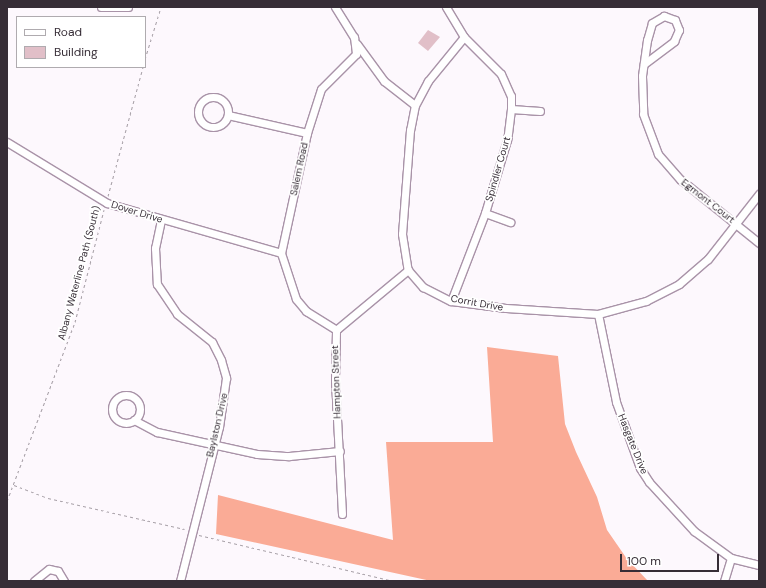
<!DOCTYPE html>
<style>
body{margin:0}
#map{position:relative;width:766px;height:588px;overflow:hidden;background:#fdf8fd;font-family:"DM Sans",sans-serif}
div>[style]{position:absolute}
.forest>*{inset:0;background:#faab96}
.building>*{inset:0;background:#e1bfc8}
.path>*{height:1px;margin-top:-0.5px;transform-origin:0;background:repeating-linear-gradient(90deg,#a8a1a8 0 3px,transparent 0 6px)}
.roads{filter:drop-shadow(1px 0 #a993a8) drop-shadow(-1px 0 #a993a8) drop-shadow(0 1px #a993a8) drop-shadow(0 -1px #a993a8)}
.minor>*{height:7px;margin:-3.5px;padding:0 3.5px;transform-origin:3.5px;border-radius:3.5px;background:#fff}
.minor>.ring{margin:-3.5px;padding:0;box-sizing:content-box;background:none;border:7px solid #fff;border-radius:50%}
span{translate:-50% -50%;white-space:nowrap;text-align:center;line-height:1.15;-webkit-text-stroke:3.5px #fff;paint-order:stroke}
.street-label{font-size:10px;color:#362d36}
.frame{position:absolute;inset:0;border:8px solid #362d36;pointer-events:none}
.legend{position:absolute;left:16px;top:16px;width:130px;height:52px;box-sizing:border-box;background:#fff;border:1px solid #afabaf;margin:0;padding:5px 7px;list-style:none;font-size:12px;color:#362d36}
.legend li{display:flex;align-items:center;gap:8px;height:20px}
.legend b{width:20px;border:1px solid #afabaf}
.scale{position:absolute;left:620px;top:554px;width:99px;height:18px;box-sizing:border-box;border:2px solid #362d36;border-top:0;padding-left:5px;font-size:12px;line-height:14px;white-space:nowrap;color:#362d36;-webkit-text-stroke:3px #fff;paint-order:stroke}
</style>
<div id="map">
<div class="forest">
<div style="clip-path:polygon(487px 347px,558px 356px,565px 424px,576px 452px,597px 497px,607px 530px,627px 559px,648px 581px,431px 581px,216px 534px,218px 495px,393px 540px,386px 442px,493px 442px)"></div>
</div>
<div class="building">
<div style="clip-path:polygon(428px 30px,440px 37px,428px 51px,418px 43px)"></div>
</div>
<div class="path">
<div style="left:145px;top:59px;width:54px;rotate:-72.9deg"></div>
<div style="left:108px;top:196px;width:134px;rotate:-74.8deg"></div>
<div style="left:14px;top:485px;width:36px;rotate:21deg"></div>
<div style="left:48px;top:498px;width:140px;rotate:12.8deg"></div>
<div style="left:7px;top:501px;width:191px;rotate:-69.2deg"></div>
<div style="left:75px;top:322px;width:116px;rotate:-75.5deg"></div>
<div style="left:199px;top:535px;width:200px;rotate:13.3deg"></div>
</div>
<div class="roads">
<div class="minor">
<div style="left:101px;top:7px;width:27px"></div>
<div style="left:335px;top:7px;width:36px;rotate:58deg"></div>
<div style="left:354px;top:37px;width:17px;rotate:83deg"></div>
<div style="left:356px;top:54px;width:49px;rotate:135deg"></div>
<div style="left:321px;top:89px;width:46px;rotate:107.7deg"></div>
<div style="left:307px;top:133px;width:123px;rotate:102.2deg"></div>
<div style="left:281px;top:253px;width:48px;rotate:71.9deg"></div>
<div style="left:296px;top:299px;width:16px;rotate:50deg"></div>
<div style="left:306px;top:311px;width:36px;rotate:32deg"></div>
<div style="left:446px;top:7px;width:35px;rotate:59deg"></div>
<div style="left:464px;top:37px;width:52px;rotate:45deg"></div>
<div style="left:501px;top:74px;width:24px;rotate:66deg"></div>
<div style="left:511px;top:96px;width:13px;rotate:90deg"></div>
<div style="left:511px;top:109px;width:31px;rotate:97deg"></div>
<div style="left:507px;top:140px;width:76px;rotate:106.8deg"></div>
<div style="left:485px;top:213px;width:94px;rotate:111.1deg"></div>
<div style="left:464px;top:37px;width:57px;rotate:129.3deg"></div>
<div style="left:428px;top:81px;width:27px;rotate:118deg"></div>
<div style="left:415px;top:105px;width:25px;rotate:101deg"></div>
<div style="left:410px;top:130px;width:104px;rotate:94.4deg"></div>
<div style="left:402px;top:234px;width:36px;rotate:81deg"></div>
<div style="left:408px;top:270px;width:23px;rotate:49deg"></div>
<div style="left:423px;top:287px;width:31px;rotate:27deg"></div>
<div style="left:451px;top:301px;width:55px;rotate:7.3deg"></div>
<div style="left:506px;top:308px;width:92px;rotate:3.7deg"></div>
<div style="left:598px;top:314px;width:50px;rotate:-15.2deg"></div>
<div style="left:646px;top:301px;width:37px;rotate:-27deg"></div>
<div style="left:679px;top:284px;width:38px;rotate:-41deg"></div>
<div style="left:708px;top:259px;width:83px;rotate:-51.9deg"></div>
<div style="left:357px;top:44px;width:46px;rotate:53.9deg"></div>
<div style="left:384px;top:81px;width:39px;rotate:38deg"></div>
<div style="left:644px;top:64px;width:38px;rotate:-37deg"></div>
<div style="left:674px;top:41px;width:12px;rotate:-66deg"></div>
<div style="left:679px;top:30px;width:11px;rotate:-112deg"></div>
<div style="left:675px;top:20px;width:12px;rotate:-160deg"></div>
<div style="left:664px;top:16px;width:14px;rotate:150deg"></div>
<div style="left:652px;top:23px;width:18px;rotate:106deg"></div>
<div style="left:647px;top:40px;width:36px;rotate:98deg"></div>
<div style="left:642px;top:76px;width:38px;rotate:88deg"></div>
<div style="left:643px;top:114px;width:43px;rotate:69.4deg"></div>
<div style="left:658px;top:154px;width:35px;rotate:49deg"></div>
<div style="left:681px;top:180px;width:100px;rotate:38.9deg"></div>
<div class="ring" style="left:198px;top:97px;width:23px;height:23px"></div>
<div style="left:511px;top:109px;width:29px;rotate:4deg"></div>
<div style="left:228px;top:115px;width:81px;rotate:12.8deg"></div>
<div style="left:7px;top:142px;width:117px;rotate:31.4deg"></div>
<div style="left:107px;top:203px;width:181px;rotate:16deg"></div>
<div style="left:485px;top:213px;width:27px;rotate:20deg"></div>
<div style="left:161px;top:220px;width:29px;rotate:102deg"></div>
<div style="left:155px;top:248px;width:36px;rotate:87deg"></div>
<div style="left:157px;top:284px;width:36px;rotate:56deg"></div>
<div style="left:177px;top:314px;width:45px;rotate:38.7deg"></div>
<div style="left:212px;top:342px;width:20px;rotate:63deg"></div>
<div style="left:221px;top:360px;width:19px;rotate:74deg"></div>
<div style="left:226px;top:378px;width:49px;rotate:98.1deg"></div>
<div style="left:219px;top:427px;width:159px;rotate:104.2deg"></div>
<div style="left:598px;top:314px;width:90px;rotate:78.4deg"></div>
<div style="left:616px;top:402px;width:70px;rotate:70deg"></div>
<div style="left:640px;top:468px;width:17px;rotate:57deg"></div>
<div style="left:649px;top:482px;width:67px;rotate:47.4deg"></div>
<div style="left:694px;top:531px;width:46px;rotate:36.1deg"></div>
<div style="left:731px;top:558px;width:29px;rotate:14deg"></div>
<div class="ring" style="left:112px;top:395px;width:21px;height:21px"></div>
<div style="left:134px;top:420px;width:26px;rotate:28deg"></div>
<div style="left:157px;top:432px;width:102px;rotate:12.4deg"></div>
<div style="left:257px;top:454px;width:32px;rotate:4deg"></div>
<div style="left:289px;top:456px;width:51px;rotate:-5.6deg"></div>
<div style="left:342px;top:514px;width:135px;rotate:-93deg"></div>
<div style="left:335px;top:379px;width:49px;rotate:-88.8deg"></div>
<div style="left:336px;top:330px;width:94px;rotate:-39.8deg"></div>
<div style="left:34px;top:581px;width:19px;rotate:-39deg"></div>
<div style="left:49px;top:569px;width:9px;rotate:13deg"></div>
<div style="left:58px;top:571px;width:12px;rotate:59deg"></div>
<div style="left:724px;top:581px;width:24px;rotate:-73deg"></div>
</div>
</div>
<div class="street-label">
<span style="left:299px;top:169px;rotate:-78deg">Salem Road</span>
<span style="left:498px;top:169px;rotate:-74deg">Spindler Court</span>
<span style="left:708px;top:201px;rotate:38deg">Egmont Court</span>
<span style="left:137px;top:212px;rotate:17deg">Dover Drive</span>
<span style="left:79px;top:273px;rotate:-75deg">Albany Waterline Path (South)</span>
<span style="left:477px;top:303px;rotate:10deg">Corrit Drive</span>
<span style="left:336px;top:382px;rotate:-92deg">Hampton Street</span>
<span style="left:217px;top:425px;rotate:-77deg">Baylston Drive</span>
<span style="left:633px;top:444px;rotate:68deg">Hasgate Drive</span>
</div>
<div class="frame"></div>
<ul class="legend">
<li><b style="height:5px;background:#fff"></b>Road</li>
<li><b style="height:11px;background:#e1bfc8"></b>Building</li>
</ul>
<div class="scale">100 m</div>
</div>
